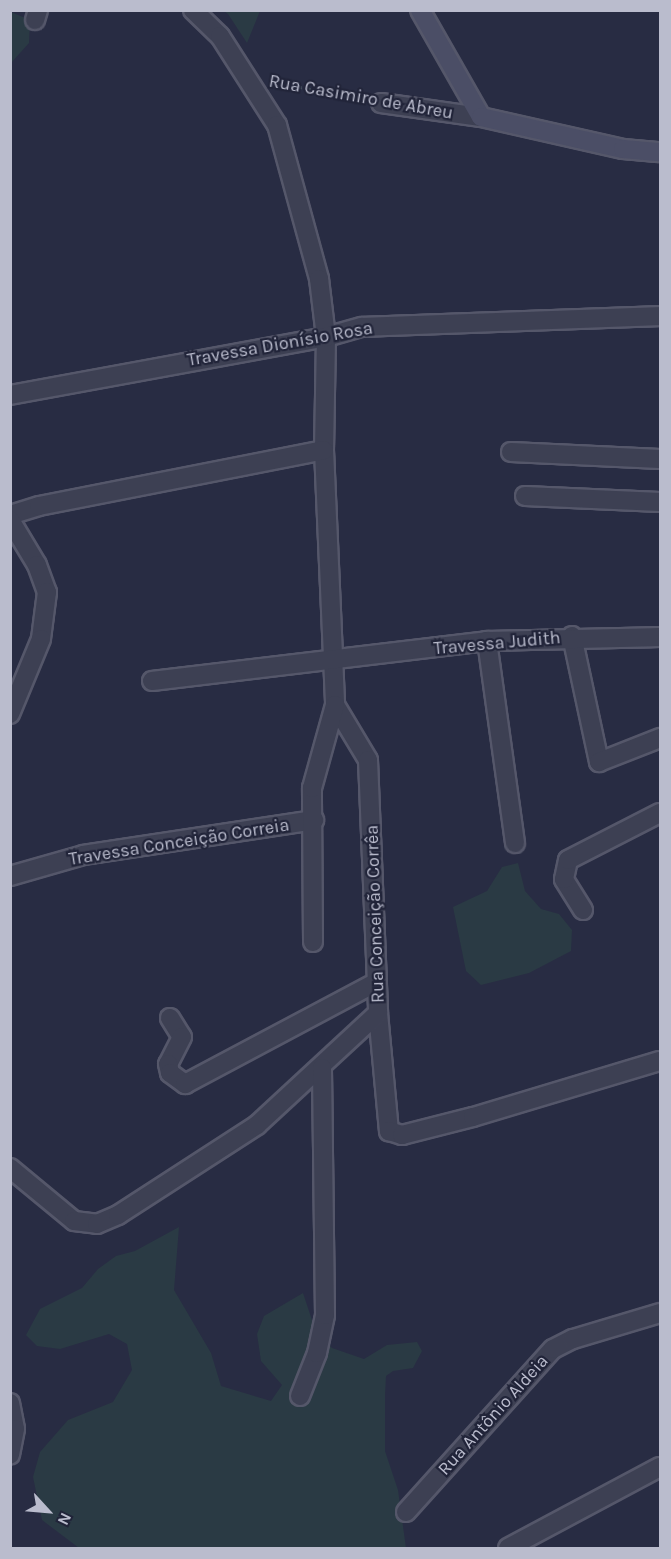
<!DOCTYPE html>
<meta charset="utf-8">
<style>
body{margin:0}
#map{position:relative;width:671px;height:1559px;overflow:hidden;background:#282c43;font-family:Karla,sans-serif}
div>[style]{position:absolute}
.green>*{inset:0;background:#2a3a44}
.path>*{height:3px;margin-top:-1.5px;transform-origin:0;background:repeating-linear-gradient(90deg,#495761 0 4.5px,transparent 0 9px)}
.roads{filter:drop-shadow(2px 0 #55576a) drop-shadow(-2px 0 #55576a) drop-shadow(0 2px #55576a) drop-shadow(0 -2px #55576a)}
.street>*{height:18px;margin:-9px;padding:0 9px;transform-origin:9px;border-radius:9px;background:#3d4053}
.secondary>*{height:18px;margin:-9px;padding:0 9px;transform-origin:9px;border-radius:9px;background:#4b4e66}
span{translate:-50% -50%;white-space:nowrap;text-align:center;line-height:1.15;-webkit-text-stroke:4.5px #212439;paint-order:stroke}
.street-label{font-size:18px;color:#babccd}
.frame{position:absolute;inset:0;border:12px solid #babccd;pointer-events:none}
.north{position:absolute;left:18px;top:1481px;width:60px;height:60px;-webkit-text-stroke:4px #212439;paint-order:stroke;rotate:116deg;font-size:16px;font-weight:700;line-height:24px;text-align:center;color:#babccd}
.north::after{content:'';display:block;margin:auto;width:21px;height:27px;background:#babccd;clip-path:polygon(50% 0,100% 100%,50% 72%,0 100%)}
</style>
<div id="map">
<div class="green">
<div style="clip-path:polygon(224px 11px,260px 11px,247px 43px,228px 14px)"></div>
<div style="clip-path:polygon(11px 12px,30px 20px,29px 43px,11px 63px)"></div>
<div style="clip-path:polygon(518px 863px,525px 891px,541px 909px,559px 914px,572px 930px,571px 951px,529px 973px,481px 985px,466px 971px,453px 907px,487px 891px,502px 867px)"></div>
<div style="clip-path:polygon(179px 1227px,174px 1290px,211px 1353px,221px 1386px,271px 1401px,282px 1385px,261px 1361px,257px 1334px,264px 1316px,303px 1293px,315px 1329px,332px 1348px,364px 1359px,387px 1345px,417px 1342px,422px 1351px,413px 1368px,393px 1371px,386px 1376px,385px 1396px,385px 1451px,398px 1490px,406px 1548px,79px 1548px,42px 1520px,33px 1477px,40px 1452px,68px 1420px,113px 1402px,132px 1370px,127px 1344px,109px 1334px,60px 1349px,37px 1346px,26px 1335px,40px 1309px,82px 1288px,98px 1269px,116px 1256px,135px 1251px)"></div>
</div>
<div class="path">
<div style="left:271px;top:81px;width:95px;rotate:11.5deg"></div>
</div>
<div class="roads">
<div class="street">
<div style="left:193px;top:10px;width:37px;rotate:44deg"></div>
<div style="left:220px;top:36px;width:106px;rotate:57.4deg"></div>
<div style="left:277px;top:125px;width:160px;rotate:74.7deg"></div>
<div style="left:319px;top:279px;width:58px;rotate:83.1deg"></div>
<div style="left:326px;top:337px;width:113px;rotate:91deg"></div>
<div style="left:324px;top:450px;width:255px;rotate:87.5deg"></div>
<div style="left:335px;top:705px;width:64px;rotate:59deg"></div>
<div style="left:368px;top:760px;width:253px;rotate:87.7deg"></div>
<div style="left:378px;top:1013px;width:119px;rotate:84.7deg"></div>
<div style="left:389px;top:1131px;width:14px;rotate:17deg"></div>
<div style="left:402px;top:1135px;width:73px;rotate:-14.2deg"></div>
<div style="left:473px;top:1117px;width:195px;rotate:-16.7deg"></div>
<div style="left:35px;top:20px;width:10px;rotate:-73deg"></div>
<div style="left:381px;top:103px;width:101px;rotate:8deg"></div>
<div style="left:10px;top:395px;width:321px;rotate:-10.4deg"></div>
<div style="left:326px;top:337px;width:37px;rotate:-16deg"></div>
<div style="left:362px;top:327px;width:298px;rotate:-2.1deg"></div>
<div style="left:511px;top:452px;width:149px;rotate:2.7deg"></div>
<div style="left:525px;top:496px;width:135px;rotate:2.5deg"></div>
<div style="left:10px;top:515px;width:30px;rotate:-17deg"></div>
<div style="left:39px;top:506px;width:290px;rotate:-11.1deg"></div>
<div style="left:10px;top:520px;width:52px;rotate:59deg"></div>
<div style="left:37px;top:565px;width:29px;rotate:70deg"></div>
<div style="left:47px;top:592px;width:47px;rotate:97.3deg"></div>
<div style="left:41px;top:639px;width:81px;rotate:112.5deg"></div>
<div style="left:572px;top:636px;width:129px;rotate:77.9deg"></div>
<div style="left:599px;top:762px;width:66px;rotate:-21.5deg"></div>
<div style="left:487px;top:641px;width:204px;rotate:82.1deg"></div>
<div style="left:152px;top:681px;width:337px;rotate:-6.8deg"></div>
<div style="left:487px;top:641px;width:173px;rotate:-1.3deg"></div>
<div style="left:10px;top:876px;width:76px;rotate:-16deg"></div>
<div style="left:83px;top:855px;width:234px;rotate:-8.6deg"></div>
<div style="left:583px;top:910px;width:36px;rotate:-122deg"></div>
<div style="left:564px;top:879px;width:19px;rotate:-78deg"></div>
<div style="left:568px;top:860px;width:103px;rotate:-27.1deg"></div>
<div style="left:313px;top:942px;width:154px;rotate:-90.4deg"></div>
<div style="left:312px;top:788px;width:86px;rotate:-74.5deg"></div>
<div style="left:170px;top:1018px;width:22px;rotate:58deg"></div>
<div style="left:182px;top:1037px;width:30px;rotate:117deg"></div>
<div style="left:168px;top:1064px;width:9px;rotate:77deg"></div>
<div style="left:170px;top:1073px;width:19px;rotate:36deg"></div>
<div style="left:185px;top:1084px;width:217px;rotate:-28deg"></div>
<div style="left:10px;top:1168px;width:83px;rotate:39.6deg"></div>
<div style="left:74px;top:1221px;width:23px;rotate:7deg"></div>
<div style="left:97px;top:1224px;width:23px;rotate:-23deg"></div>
<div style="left:118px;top:1215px;width:166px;rotate:-32.9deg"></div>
<div style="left:257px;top:1125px;width:165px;rotate:-42.8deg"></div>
<div style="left:300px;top:1396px;width:46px;rotate:-68.4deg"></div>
<div style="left:317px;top:1353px;width:39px;rotate:-78deg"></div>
<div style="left:325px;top:1315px;width:247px;rotate:-90.7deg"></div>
<div style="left:10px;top:1403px;width:26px;rotate:79deg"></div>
<div style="left:15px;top:1429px;width:26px;rotate:101deg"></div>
<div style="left:406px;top:1512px;width:219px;rotate:-48deg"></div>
<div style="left:553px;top:1349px;width:22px;rotate:-27deg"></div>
<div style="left:573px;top:1339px;width:91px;rotate:-16.6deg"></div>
<div style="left:508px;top:1548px;width:172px;rotate:-28.1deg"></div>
</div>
<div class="secondary">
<div style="left:420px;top:10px;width:123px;rotate:60.3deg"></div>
<div style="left:481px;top:117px;width:146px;rotate:12.7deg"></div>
<div style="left:623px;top:149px;width:37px;rotate:5deg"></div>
</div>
</div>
<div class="street-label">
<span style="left:361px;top:97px;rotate:10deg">Rua Casimiro de Abreu</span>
<span style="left:280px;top:344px;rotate:-10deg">Travessa Dionísio Rosa</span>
<span style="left:497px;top:643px;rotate:-5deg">Travessa Judith</span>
<span style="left:179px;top:842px;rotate:-9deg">Travessa Conceição Correia</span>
<span style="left:375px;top:914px;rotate:-92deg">Rua Conceição Corrêa</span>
<span style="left:493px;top:1415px;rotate:-48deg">Rua Antônio Aldeia</span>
</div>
<div class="frame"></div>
<div class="north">N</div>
</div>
